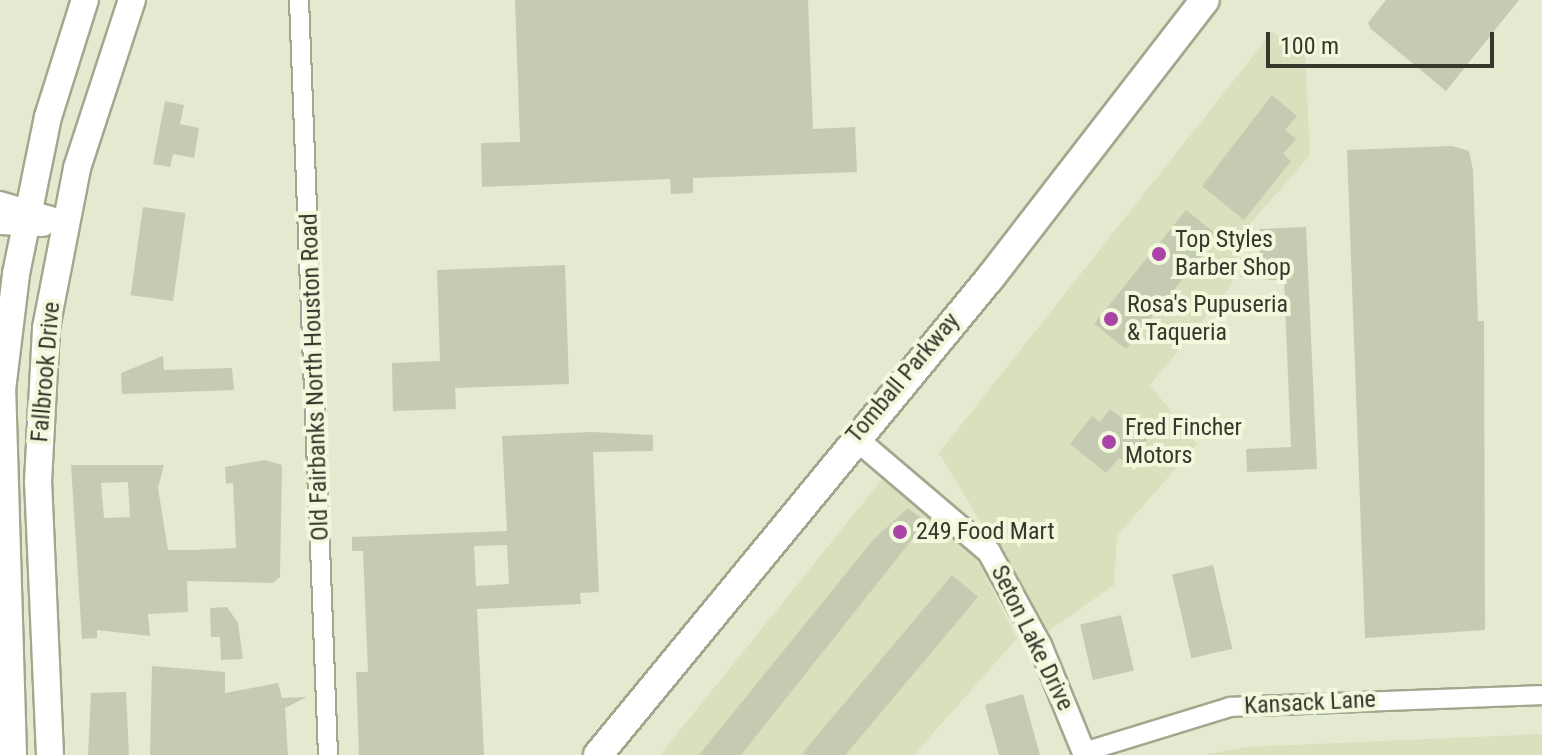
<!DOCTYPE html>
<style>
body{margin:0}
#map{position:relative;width:1542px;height:755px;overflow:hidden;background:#e3eacf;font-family:"Roboto Condensed",sans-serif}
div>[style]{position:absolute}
.built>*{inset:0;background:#d8e0be}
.building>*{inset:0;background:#c4cbb0;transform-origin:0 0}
.roads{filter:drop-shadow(2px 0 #a1a88e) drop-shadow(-2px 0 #a1a88e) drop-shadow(0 2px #a1a88e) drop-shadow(0 -2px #a1a88e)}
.minor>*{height:18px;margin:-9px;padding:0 9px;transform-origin:9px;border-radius:9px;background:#fff}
.tertiary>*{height:22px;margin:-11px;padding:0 11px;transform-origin:11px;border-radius:11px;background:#fff}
.secondary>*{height:26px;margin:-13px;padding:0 13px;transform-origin:13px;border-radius:13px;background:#fff}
.primary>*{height:28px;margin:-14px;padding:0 14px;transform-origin:14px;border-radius:14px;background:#fff}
.dots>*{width:22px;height:22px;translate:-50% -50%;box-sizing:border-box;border:4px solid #f1f8dc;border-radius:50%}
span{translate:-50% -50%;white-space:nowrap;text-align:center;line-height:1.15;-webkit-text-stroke:8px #f1f8dc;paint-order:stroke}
.poi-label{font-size:24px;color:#36382d}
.left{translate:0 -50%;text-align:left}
.street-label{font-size:24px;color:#36382d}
.scale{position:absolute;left:1266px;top:32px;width:228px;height:36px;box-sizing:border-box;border:4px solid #36382d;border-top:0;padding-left:10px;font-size:24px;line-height:28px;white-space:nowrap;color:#36382d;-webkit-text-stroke:6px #f1f8dc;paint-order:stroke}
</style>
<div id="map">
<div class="built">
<div style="clip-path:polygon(1272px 32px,1305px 54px,1310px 155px,1242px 233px,1232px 285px,1150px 385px,1197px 444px,1117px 536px,1114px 585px,1047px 632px,939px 453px)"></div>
<div style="clip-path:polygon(884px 477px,969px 544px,1017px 638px,914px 755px,660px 755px)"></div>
<div style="clip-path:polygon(1542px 734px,1542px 755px,1204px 755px,1246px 747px)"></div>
</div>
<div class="building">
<div style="clip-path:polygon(515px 0,808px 0,813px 129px,855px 127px,857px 172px,693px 178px,693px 193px,671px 194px,670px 179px,482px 187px,481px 143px,520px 142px)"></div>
<div style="clip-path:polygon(1386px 0,1519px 0,1446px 91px,1371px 29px,1368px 23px)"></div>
<div style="clip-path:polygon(1272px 95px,1297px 116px,1285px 130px,1296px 139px,1283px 154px,1291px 161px,1244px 220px,1202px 186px)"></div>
<div style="clip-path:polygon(165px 101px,184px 105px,180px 124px,199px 128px,194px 158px,173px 154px,170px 167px,153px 164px)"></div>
<div style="clip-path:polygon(1452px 146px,1469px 151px,1473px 170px,1478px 321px,1484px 321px,1485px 630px,1365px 638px,1347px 150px)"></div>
<div style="left:143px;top:207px;width:43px;height:89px;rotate:8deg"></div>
<div style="left:1186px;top:210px;width:41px;height:146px;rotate:39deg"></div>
<div style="clip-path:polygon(1306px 227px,1317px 469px,1247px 472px,1246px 449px,1291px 447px,1284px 281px,1241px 277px,1240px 258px,1260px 256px,1259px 229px)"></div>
<div style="clip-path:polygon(565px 265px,569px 384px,455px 388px,456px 409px,393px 411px,392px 363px,440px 361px,437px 270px)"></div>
<div style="clip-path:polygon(163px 356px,164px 370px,232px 368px,234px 390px,122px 394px,121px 373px)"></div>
<div style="clip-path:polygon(1110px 409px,1148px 439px,1128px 464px,1119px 458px,1106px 473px,1070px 444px,1092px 416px,1100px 422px)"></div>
<div style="clip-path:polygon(evenodd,592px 432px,653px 435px,653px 451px,593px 452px,599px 592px,580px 593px,581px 604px,477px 609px,484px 755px,359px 755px,356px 672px,368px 672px,363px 551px,352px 551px,352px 537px,507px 531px,502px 436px,592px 432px,507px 545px,509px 584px,476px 586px,474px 546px,507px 545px)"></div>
<div style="clip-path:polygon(evenodd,265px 460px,282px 465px,280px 577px,273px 583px,187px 581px,188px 612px,148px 614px,150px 636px,97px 630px,97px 638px,82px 639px,71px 465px,164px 465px,158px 488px,168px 550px,194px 550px,236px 548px,233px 483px,226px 484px,225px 467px,265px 460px,128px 482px,130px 517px,104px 518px,101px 483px,128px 482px)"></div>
<div style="clip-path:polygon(908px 508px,926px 522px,741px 755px,699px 755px,873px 540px)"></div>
<div style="left:1213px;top:565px;width:86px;height:42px;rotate:77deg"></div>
<div style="left:952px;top:575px;width:34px;height:232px;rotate:40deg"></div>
<div style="clip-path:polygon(227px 607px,238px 623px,243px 659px,221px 660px,220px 637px,211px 637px,210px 608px)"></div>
<div style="left:1121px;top:615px;width:57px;height:42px;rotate:77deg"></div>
<div style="clip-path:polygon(152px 666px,225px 672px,225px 693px,278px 683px,282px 698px,307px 697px,285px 708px,288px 755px,150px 755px)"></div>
<div style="clip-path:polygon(126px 692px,129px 755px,88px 755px,91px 693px)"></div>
<div style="clip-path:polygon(1023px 694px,1040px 755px,999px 755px,985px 705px)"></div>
</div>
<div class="roads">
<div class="minor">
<div style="left:299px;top:0;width:756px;rotate:87.8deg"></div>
<div style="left:1084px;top:752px;width:153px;rotate:-17.1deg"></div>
<div style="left:1230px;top:707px;width:312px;rotate:-2.2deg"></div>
</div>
<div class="tertiary">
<div style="left:0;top:203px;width:67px;rotate:16.5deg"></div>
<div style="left:0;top:223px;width:43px;rotate:2.7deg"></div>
<div style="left:854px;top:437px;width:177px;rotate:40.4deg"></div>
<div style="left:989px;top:552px;width:106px;rotate:61.3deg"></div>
<div style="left:1040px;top:645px;width:119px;rotate:67.8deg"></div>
</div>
<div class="secondary">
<div style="left:13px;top:755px;width:365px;rotate:-91.7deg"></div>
<div style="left:2px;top:390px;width:117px;rotate:-83.1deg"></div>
<div style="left:16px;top:274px;width:160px;rotate:-78.5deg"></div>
<div style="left:48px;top:117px;width:123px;rotate:-72.5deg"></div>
<div style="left:50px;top:755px;width:273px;rotate:-92.5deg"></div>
<div style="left:38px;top:482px;width:154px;rotate:-87deg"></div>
<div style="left:46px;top:328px;width:163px;rotate:-79deg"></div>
<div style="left:77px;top:168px;width:177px;rotate:-71.9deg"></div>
</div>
<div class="primary">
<div style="left:598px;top:755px;width:617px;rotate:-50.59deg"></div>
<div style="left:990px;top:278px;width:351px;rotate:-52.3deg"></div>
</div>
</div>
<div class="dots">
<div style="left:1159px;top:254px;background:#aa43a7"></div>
<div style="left:1111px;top:319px;background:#aa43a7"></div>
<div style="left:1109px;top:442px;background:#aa43a7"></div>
<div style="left:900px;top:532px;background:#aa43a7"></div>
</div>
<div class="poi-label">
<span class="left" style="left:1175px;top:254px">Top Styles<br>Barber Shop</span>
<span class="left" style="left:1127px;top:319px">Rosa's Pupuseria<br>&amp; Taqueria</span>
<span class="left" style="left:1125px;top:442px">Fred Fincher<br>Motors</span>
<span class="left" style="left:916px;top:532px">249 Food Mart</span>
</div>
<div class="street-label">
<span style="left:46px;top:372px;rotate:-85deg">Fallbrook Drive</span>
<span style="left:315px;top:377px;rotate:-92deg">Old Fairbanks North Houston Road</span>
<span style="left:903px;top:378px;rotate:-50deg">Tomball Parkway</span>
<span style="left:1032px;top:638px;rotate:64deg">Seton Lake Drive</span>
<span style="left:1310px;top:703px;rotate:-3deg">Kansack Lane</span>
</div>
<div class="scale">100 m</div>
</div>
